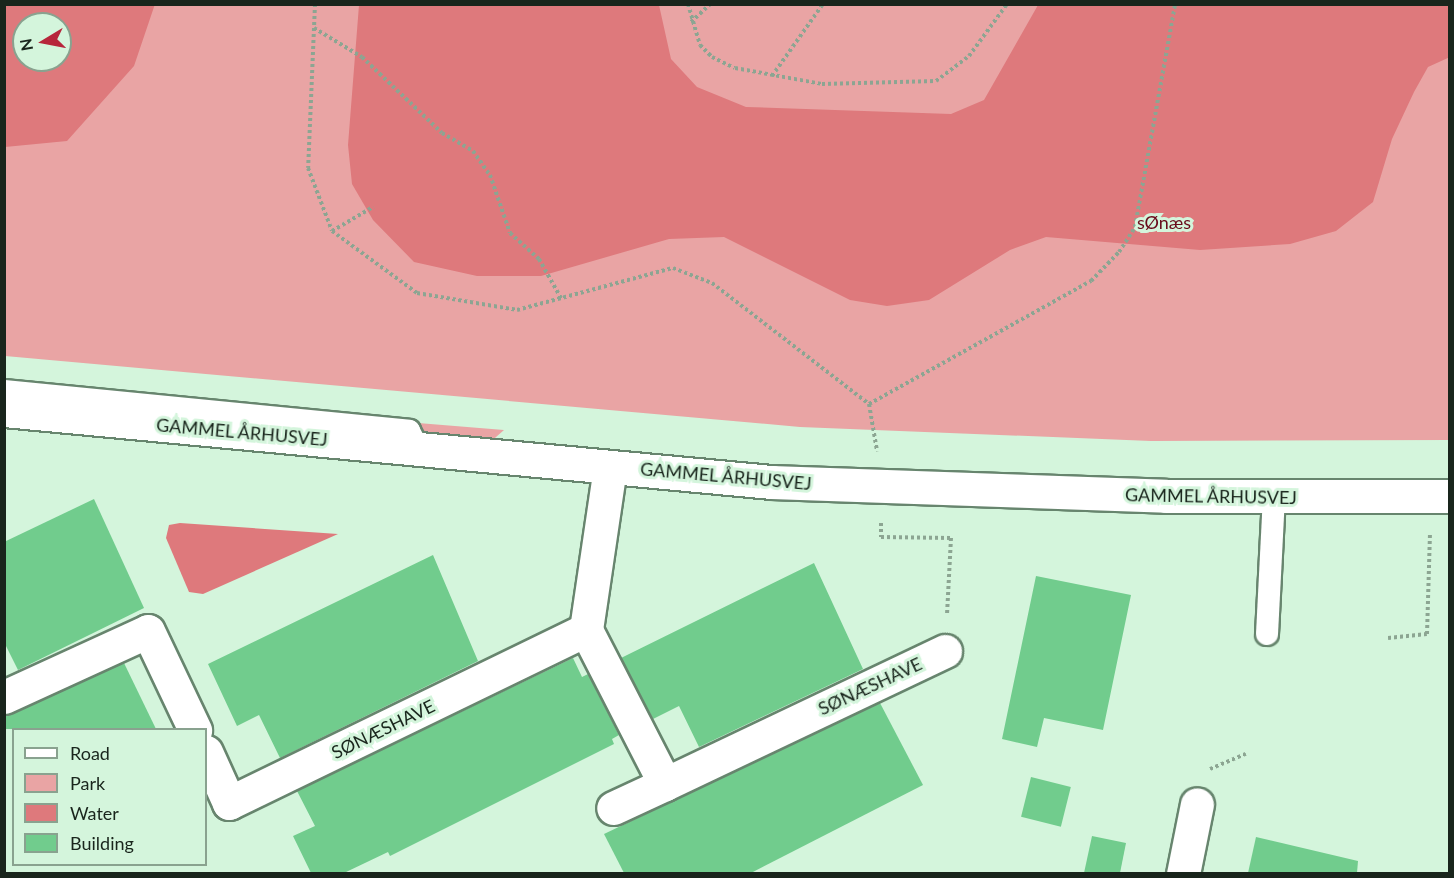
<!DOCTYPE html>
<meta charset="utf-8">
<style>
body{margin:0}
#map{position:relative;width:1454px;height:878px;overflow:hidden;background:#d4f5dc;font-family:Lato,sans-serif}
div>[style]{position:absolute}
.green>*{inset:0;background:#e9a4a4}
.water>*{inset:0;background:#de797c}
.building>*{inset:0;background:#71cc8d;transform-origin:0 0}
.path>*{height:4px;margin-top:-2px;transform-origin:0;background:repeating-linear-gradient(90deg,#8ca592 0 3px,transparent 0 6px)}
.roads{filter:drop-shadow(2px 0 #67856e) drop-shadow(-2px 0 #67856e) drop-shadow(0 2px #67856e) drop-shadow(0 -2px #67856e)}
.lane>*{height:22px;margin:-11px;padding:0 11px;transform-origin:11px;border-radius:11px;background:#fff}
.street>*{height:33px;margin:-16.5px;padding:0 16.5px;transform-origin:16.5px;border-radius:16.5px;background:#fff}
.secondary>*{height:33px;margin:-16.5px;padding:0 16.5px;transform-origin:16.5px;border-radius:16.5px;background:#fff}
span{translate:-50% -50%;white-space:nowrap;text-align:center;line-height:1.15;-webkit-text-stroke:6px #d4f5dc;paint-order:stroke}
.park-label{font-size:18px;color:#680b1b}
.street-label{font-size:18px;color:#19251c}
.frame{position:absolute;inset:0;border:6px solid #19251c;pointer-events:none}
.legend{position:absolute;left:12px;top:728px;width:195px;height:138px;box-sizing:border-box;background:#d4f5dc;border:2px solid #89a28f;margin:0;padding:8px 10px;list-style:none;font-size:18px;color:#19251c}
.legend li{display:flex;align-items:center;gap:12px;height:30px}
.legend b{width:30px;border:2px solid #89a28f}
.north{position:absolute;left:12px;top:12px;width:60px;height:60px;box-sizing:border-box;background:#d4f5dc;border:2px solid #89a28f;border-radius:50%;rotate:260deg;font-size:16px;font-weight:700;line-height:24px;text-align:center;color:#19251c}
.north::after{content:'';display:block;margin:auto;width:21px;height:27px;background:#b7263b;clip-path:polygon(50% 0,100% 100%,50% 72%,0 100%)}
</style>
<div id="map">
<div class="green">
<div style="clip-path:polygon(evenodd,4px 5px,1449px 5px,1449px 440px,1151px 441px,800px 427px,5px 356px,4px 5px,24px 24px,60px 24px,60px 60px,24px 60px,24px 24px)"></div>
<div style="clip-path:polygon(418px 423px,504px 430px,487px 445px,429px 441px)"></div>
</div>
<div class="water">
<div style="clip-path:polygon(evenodd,155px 4px,134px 66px,67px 141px,5px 147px,5px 5px,155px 4px,24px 24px,60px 24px,60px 60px,24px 60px,24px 24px)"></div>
<div style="clip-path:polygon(359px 5px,659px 5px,671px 59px,697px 87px,746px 107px,951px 114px,984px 100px,1038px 5px,1449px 5px,1450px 57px,1428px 67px,1414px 92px,1392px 139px,1373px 202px,1336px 231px,1290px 244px,1200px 250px,1046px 237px,1010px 250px,929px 300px,887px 306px,850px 300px,724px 237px,669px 239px,541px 276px,477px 276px,414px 262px,373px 220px,352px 184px,348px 145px)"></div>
<div style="clip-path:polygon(180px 523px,338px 534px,203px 594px,189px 592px,166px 538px,169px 525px)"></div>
</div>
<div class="building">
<div style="clip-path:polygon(94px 499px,144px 608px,18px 670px,4px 642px,4px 542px)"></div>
<div style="clip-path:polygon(433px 555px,478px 661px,280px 758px,259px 715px,237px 726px,208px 664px)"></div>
<div style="clip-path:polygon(814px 563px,863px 669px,699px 747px,679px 706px,653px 719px,621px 658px)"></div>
<div style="clip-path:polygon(1036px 576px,1131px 595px,1103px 730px,1044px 718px,1037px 747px,1002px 739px)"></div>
<div style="clip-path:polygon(573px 658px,582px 677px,588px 674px,619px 735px,612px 739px,614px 744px,390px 856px,388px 852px,344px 873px,311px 873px,293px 836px,315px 826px,297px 791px)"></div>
<div style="clip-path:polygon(124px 663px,156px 729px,4px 729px,4px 715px)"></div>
<div style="clip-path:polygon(880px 703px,923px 785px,751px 873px,624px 873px,604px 834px)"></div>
<div style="left:1031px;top:777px;width:41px;height:41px;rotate:14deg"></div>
<div style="clip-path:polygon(1092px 836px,1126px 843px,1120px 873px,1084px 873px)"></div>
<div style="clip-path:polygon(1256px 837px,1358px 861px,1357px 873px,1248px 873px)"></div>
</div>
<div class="path">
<div style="left:315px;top:4px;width:164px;rotate:92.4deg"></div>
<div style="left:308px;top:168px;width:67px;rotate:69.1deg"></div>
<div style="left:332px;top:231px;width:105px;rotate:36.1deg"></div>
<div style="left:417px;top:293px;width:101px;rotate:9.6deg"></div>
<div style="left:517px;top:310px;width:162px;rotate:-15.1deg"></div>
<div style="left:673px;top:268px;width:42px;rotate:21deg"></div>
<div style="left:712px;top:283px;width:198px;rotate:37.6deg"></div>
<div style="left:869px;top:404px;width:254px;rotate:-29deg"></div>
<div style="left:1091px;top:281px;width:40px;rotate:-46deg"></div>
<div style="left:1119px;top:252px;width:30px;rotate:-57deg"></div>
<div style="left:1135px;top:227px;width:227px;rotate:-79.8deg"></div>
<div style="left:688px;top:4px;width:43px;rotate:73.7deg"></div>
<div style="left:700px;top:45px;width:17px;rotate:45deg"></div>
<div style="left:712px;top:57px;width:25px;rotate:26deg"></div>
<div style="left:735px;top:68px;width:88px;rotate:10.4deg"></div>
<div style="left:822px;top:84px;width:114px;rotate:-1.5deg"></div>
<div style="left:936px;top:81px;width:41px;rotate:-37.1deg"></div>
<div style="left:969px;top:56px;width:64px;rotate:-53.8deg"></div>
<div style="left:691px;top:22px;width:26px;rotate:-43deg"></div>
<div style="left:314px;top:28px;width:56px;rotate:31.1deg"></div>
<div style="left:362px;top:57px;width:110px;rotate:43.5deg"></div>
<div style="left:442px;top:133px;width:36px;rotate:30deg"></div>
<div style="left:473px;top:151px;width:29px;rotate:55deg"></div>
<div style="left:490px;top:175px;width:61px;rotate:71deg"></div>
<div style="left:510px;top:233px;width:39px;rotate:42deg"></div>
<div style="left:539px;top:259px;width:45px;rotate:60.6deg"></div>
<div style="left:772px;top:76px;width:88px;rotate:-54.7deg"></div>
<div style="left:332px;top:231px;width:48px;rotate:-30.3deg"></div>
<div style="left:869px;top:404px;width:48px;rotate:80.3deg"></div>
<div style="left:881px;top:523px;width:14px;rotate:90deg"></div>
<div style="left:881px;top:537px;width:70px;rotate:0.8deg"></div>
<div style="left:951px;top:538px;width:76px;rotate:93deg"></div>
<div style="left:1388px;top:638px;width:39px;rotate:-6deg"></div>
<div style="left:1427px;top:634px;width:101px;rotate:-88.3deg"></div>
<div style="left:1210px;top:769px;width:39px;rotate:-23deg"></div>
</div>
<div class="roads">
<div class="lane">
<div style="left:4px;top:391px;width:407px;rotate:5.6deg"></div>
<div style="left:409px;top:431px;width:20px;rotate:63deg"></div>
<div style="left:1267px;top:634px;width:137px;rotate:-87.1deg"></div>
</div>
<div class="street">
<div style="left:610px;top:467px;width:165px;rotate:98.4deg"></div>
<div style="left:586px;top:630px;width:173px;rotate:62.8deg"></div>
<div style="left:665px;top:784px;width:57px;rotate:155.2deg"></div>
<div style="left:4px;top:697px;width:158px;rotate:-24.6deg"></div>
<div style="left:148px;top:631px;width:110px;rotate:64.6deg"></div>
<div style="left:206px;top:752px;width:56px;rotate:65.7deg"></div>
<div style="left:229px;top:803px;width:397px;rotate:-25.9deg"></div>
<div style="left:665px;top:784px;width:310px;rotate:-25.4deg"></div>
<div style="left:1183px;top:874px;width:71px;rotate:-78.7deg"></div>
</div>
<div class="secondary">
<div style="left:4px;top:410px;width:770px;rotate:5.36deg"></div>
<div style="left:771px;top:482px;width:395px;rotate:2deg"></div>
<div style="left:1166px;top:496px;width:284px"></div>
</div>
</div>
<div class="park-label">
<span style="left:1164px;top:222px">sØnæs</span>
</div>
<div class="street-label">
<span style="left:242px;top:432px;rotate:5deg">GAMMEL ÅRHUSVEJ</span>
<span style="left:726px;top:476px;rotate:5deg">GAMMEL ÅRHUSVEJ</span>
<span style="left:1211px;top:496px;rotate:1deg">GAMMEL ÅRHUSVEJ</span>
<span style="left:870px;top:686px;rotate:-25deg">SØNÆSHAVE</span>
<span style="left:383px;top:729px;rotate:-26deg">SØNÆSHAVE</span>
</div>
<div class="frame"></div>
<ul class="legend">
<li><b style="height:8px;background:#fff"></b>Road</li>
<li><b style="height:16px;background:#e9a4a4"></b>Park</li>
<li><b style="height:16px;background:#de797c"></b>Water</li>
<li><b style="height:16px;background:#71cc8d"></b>Building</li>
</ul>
<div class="north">N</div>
</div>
